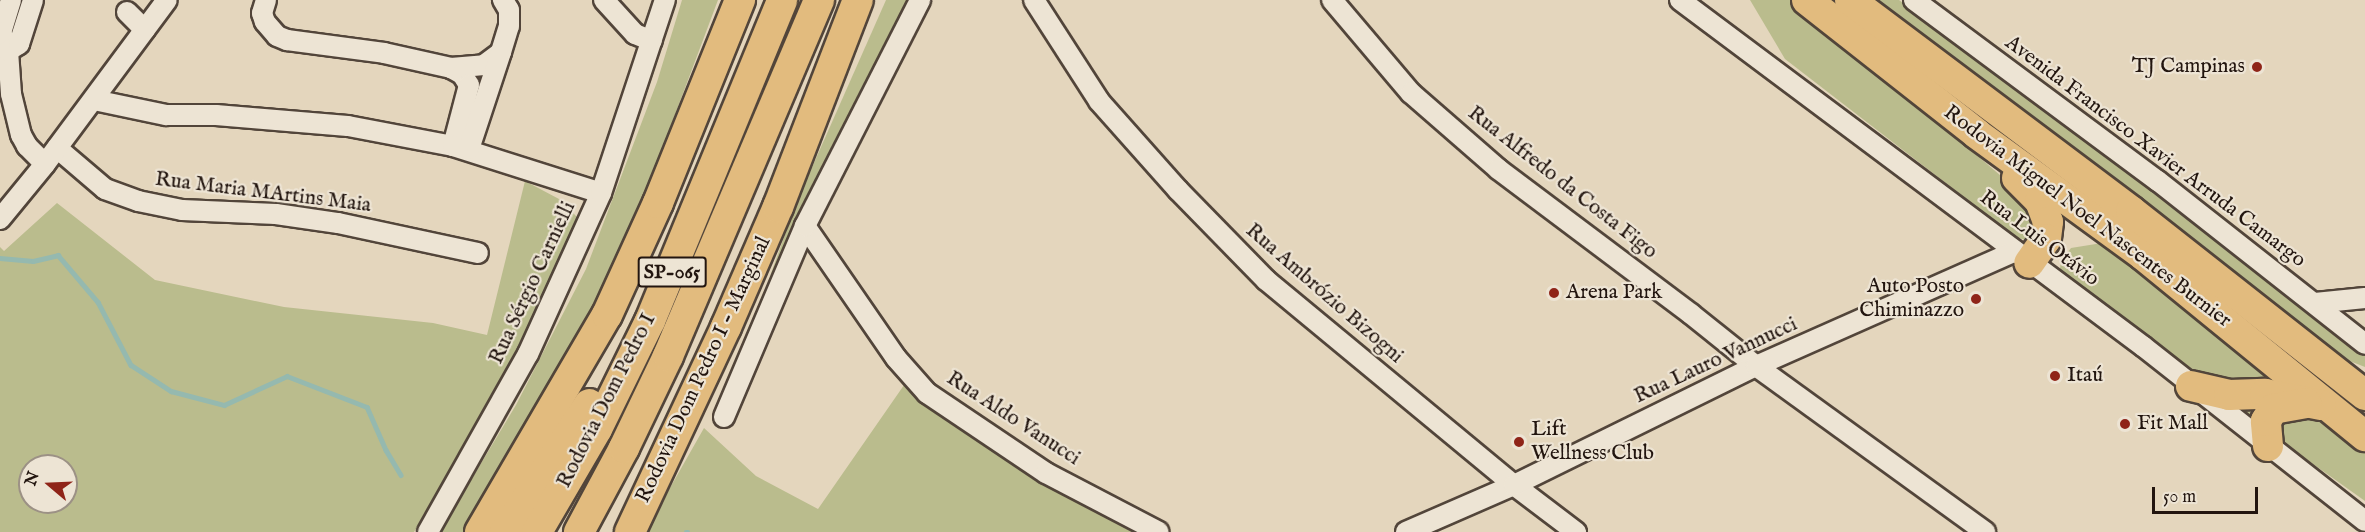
<!DOCTYPE html>
<meta charset="utf-8">
<style>
body{margin:0}
#map{position:relative;width:2365px;height:532px;overflow:hidden;background:#e4d6bd;font-family:"IM FELL English",serif}
div>[style]{position:absolute}
.green>*{inset:0;background:#babc8d}
.stream>*{height:4.5px;margin:-2.25px;padding:0 2.25px;transform-origin:2.25px;border-radius:2.25px;background:#95b9af}
.roads{filter:drop-shadow(2px 0 #52453a) drop-shadow(-2px 0 #52453a) drop-shadow(0 2px #52453a) drop-shadow(0 -2px #52453a)}
.minor>*{height:20px;margin:-10px;padding:0 10px;transform-origin:10px;border-radius:10px;background:#ede4d4}
.highway>*{height:30px;margin:-15px;padding:0 15px;transform-origin:15px;border-radius:15px;background:#e2bb7e}
.dots>*{width:16px;height:16px;translate:-50% -50%;box-sizing:border-box;border:3px solid #ede4d4;border-radius:50%}
span{translate:-50% -50%;white-space:nowrap;text-align:center;line-height:1.15;-webkit-text-stroke:4.5px #ede4d4;paint-order:stroke}
.shield-label span{padding:2px 4px;background:#ede4d4;border:2px solid;border-radius:4px;-webkit-text-stroke-width:0}
.shield-label{font-size:20px;color:#22150f;font-weight:700}
.poi-label{font-size:21px;color:#22150f}
.right{translate:-100% -50%;text-align:right}
.left{translate:0 -50%;text-align:left}
.street-label{font-size:21px;color:#22150f}
.north{position:absolute;left:18px;top:454px;width:60px;height:60px;box-sizing:border-box;background:#ede4d4;border:2px solid #9c9185;border-radius:50%;rotate:289deg;font-size:16px;font-weight:700;line-height:24px;text-align:center;color:#22150f}
.north::after{content:'';display:block;margin:auto;width:21px;height:27px;background:#8f2418;clip-path:polygon(50% 0,100% 100%,50% 72%,0 100%)}
.scale{position:absolute;left:2152px;top:487px;width:106px;height:27px;box-sizing:border-box;border:3px solid #22150f;border-top:0;padding-left:8px;font-size:18px;line-height:21px;white-space:nowrap;color:#22150f;-webkit-text-stroke:4px #ede4d4;paint-order:stroke}
</style>
<div id="map">
<div class="green">
<div style="clip-path:polygon(682px 0,718px 0,652px 176px,599px 305px,463px 532px,440px 532px,516px 405px,586px 269px,657px 82px)"></div>
<div style="clip-path:polygon(886px 0,913px 0,807px 210px,770px 276px,798px 199px)"></div>
<div style="clip-path:polygon(1750px 0,1791px 0,1855px 50px,2001px 176px,2019px 195px,2033px 214px,2036px 232px,2028px 240px,2017px 238px,1785px 59px)"></div>
<div style="clip-path:polygon(1868px 0,1899px 0,2101px 149px,2365px 353px,2365px 367px,2347px 360px,2317px 341px)"></div>
<div style="clip-path:polygon(evenodd,525px 181px,559px 199px,577px 217px,518px 352px,463px 453px,414px 532px,0 532px,0 247px,4px 251px,57px 203px,155px 280px,284px 307px,433px 323px,487px 335px,525px 181px,30px 466px,66px 466px,66px 502px,30px 502px,30px 466px)"></div>
<div style="clip-path:polygon(2102px 243px,2365px 441px,2365px 501px,2208px 389px,2059px 276px,2061px 261px,2071px 248px)"></div>
<div style="clip-path:polygon(911px 375px,1146px 532px,645px 532px,704px 428px,756px 476px,818px 509px)"></div>
</div>
<div class="stream">
<div style="left:0;top:258px;width:33px;rotate:5deg"></div>
<div style="left:33px;top:261px;width:26px;rotate:-13deg"></div>
<div style="left:58px;top:255px;width:62px;rotate:49.6deg"></div>
<div style="left:98px;top:302px;width:71px;rotate:62.4deg"></div>
<div style="left:131px;top:365px;width:48px;rotate:33deg"></div>
<div style="left:171px;top:391px;width:55px;rotate:14.8deg"></div>
<div style="left:224px;top:405px;width:69px;rotate:-24.7deg"></div>
<div style="left:287px;top:376px;width:86px;rotate:21.2deg"></div>
<div style="left:367px;top:407px;width:47px;rotate:66.2deg"></div>
<div style="left:386px;top:450px;width:29px;rotate:59deg"></div>
<div style="left:686px;top:532px;width:2px"></div>
</div>
<div class="roads">
<div class="minor">
<div style="left:11px;top:0;width:34px;rotate:107deg"></div>
<div style="left:1px;top:32px;width:20px;rotate:70deg"></div>
<div style="left:8px;top:51px;width:43px;rotate:86deg"></div>
<div style="left:11px;top:94px;width:42px;rotate:76.3deg"></div>
<div style="left:21px;top:135px;width:13px;rotate:61deg"></div>
<div style="left:27px;top:146px;width:25px;rotate:45deg"></div>
<div style="left:266px;top:0;width:14px;rotate:107deg"></div>
<div style="left:262px;top:13px;width:9px;rotate:72deg"></div>
<div style="left:265px;top:22px;width:18px;rotate:49deg"></div>
<div style="left:277px;top:36px;width:11px;rotate:22deg"></div>
<div style="left:287px;top:40px;width:98px;rotate:7.6deg"></div>
<div style="left:384px;top:53px;width:69px;rotate:12.6deg"></div>
<div style="left:451px;top:68px;width:33px;rotate:-5deg"></div>
<div style="left:484px;top:65px;width:21px;rotate:-37deg"></div>
<div style="left:501px;top:52px;width:27px;rotate:-73deg"></div>
<div style="left:509px;top:26px;width:16px;rotate:-90deg"></div>
<div style="left:509px;top:10px;width:12px;rotate:-121deg"></div>
<div style="left:604px;top:0;width:46px;rotate:47.6deg"></div>
<div style="left:635px;top:34px;width:18px;rotate:22deg"></div>
<div style="left:1034px;top:0;width:120px;rotate:57.2deg"></div>
<div style="left:1099px;top:101px;width:119px;rotate:48.4deg"></div>
<div style="left:1178px;top:190px;width:126px;rotate:45.6deg"></div>
<div style="left:1266px;top:280px;width:322px;rotate:39.6deg"></div>
<div style="left:1514px;top:485px;width:78px;rotate:37.2deg"></div>
<div style="left:1332px;top:0;width:122px;rotate:49.7deg"></div>
<div style="left:1411px;top:93px;width:116px;rotate:41.1deg"></div>
<div style="left:1498px;top:169px;width:241px;rotate:36.9deg"></div>
<div style="left:1691px;top:314px;width:83px;rotate:38.7deg"></div>
<div style="left:1756px;top:366px;width:283px;rotate:35.9deg"></div>
<div style="left:1680px;top:0;width:579px;rotate:36.79deg"></div>
<div style="left:2144px;top:347px;width:281px;rotate:38.2deg"></div>
<div style="left:1914px;top:0;width:304px;rotate:36.6deg"></div>
<div style="left:2158px;top:181px;width:263px;rotate:38.2deg"></div>
<div style="left:127px;top:12px;width:25px;rotate:45deg"></div>
<div style="left:8px;top:51px;width:13px;rotate:-32deg"></div>
<div style="left:19px;top:44px;width:46px;rotate:-72.3deg"></div>
<div style="left:451px;top:68px;width:13px;rotate:29deg"></div>
<div style="left:462px;top:74px;width:13px;rotate:58deg"></div>
<div style="left:469px;top:85px;width:63px;rotate:104.7deg"></div>
<div style="left:94px;top:100px;width:74px;rotate:11.8deg"></div>
<div style="left:166px;top:115px;width:50px"></div>
<div style="left:216px;top:115px;width:132px;rotate:4.8deg"></div>
<div style="left:348px;top:126px;width:107px;rotate:10.8deg"></div>
<div style="left:453px;top:146px;width:155px;rotate:17.6deg"></div>
<div style="left:57px;top:148px;width:63px;rotate:40.5deg"></div>
<div style="left:105px;top:189px;width:35px;rotate:20deg"></div>
<div style="left:138px;top:201px;width:45px;rotate:11.6deg"></div>
<div style="left:182px;top:210px;width:94px;rotate:2.4deg"></div>
<div style="left:276px;top:214px;width:63px;rotate:8.3deg"></div>
<div style="left:338px;top:223px;width:143px;rotate:12.1deg"></div>
<div style="left:469px;top:149px;width:102px;rotate:-71.7deg"></div>
<div style="left:0;top:219px;width:71px;rotate:-50.7deg"></div>
<div style="left:45px;top:164px;width:204px;rotate:-53.4deg"></div>
<div style="left:805px;top:226px;width:160px;rotate:55.4deg"></div>
<div style="left:896px;top:358px;width:47px;rotate:48.5deg"></div>
<div style="left:927px;top:393px;width:143px;rotate:33.9deg"></div>
<div style="left:1046px;top:473px;width:127px;rotate:27.6deg"></div>
<div style="left:2315px;top:303px;width:50px;rotate:-5.7deg"></div>
<div style="left:724px;top:417px;width:207px;rotate:-67deg"></div>
<div style="left:805px;top:226px;width:254px;rotate:-63deg"></div>
<div style="left:428px;top:532px;width:204px;rotate:-60.7deg"></div>
<div style="left:528px;top:354px;width:177px;rotate:-65.6deg"></div>
<div style="left:601px;top:193px;width:203px;rotate:-71.7deg"></div>
<div style="left:1406px;top:532px;width:118px;rotate:-23.5deg"></div>
<div style="left:1514px;top:485px;width:270px;rotate:-26.2deg"></div>
<div style="left:1756px;top:366px;width:283px;rotate:-23.9deg"></div>
</div>
<div class="highway">
<div style="left:1807px;top:0;width:216px;rotate:38.2deg"></div>
<div style="left:1977px;top:134px;width:207px;rotate:36.1deg"></div>
<div style="left:2144px;top:256px;width:285px;rotate:39.2deg"></div>
<div style="left:1850px;top:0;width:351px;rotate:36.9deg"></div>
<div style="left:2131px;top:211px;width:298px;rotate:38.2deg"></div>
<div style="left:2017px;top:178px;width:33px;rotate:45deg"></div>
<div style="left:2040px;top:201px;width:22px;rotate:69deg"></div>
<div style="left:2048px;top:222px;width:17px;rotate:97deg"></div>
<div style="left:2046px;top:239px;width:29px;rotate:125deg"></div>
<div style="left:2191px;top:386px;width:39px;rotate:13deg"></div>
<div style="left:2229px;top:395px;width:36px;rotate:-2deg"></div>
<div style="left:2265px;top:394px;width:57px;rotate:11.1deg"></div>
<div style="left:2268px;top:446px;width:25px;rotate:-95deg"></div>
<div style="left:2266px;top:421px;width:14px;rotate:-60deg"></div>
<div style="left:2273px;top:409px;width:34px;rotate:-10deg"></div>
<div style="left:480px;top:532px;width:251px;rotate:-59.7deg"></div>
<div style="left:607px;top:315px;width:123px;rotate:-65.5deg"></div>
<div style="left:658px;top:203px;width:219px;rotate:-68deg"></div>
<div style="left:505px;top:532px;width:153px;rotate:-56.7deg"></div>
<div style="left:537px;top:532px;width:119px;rotate:-59.8deg"></div>
<div style="left:597px;top:429px;width:120px;rotate:-63.9deg"></div>
<div style="left:650px;top:321px;width:347px;rotate:-67.6deg"></div>
<div style="left:579px;top:532px;width:95px;rotate:-61.8deg"></div>
<div style="left:624px;top:448px;width:102px;rotate:-64.4deg"></div>
<div style="left:668px;top:356px;width:387px;rotate:-67deg"></div>
<div style="left:630px;top:532px;width:226px;rotate:-64.9deg"></div>
<div style="left:726px;top:327px;width:131px;rotate:-66.6deg"></div>
<div style="left:778px;top:207px;width:222px;rotate:-68.9deg"></div>
</div>
</div>
<div class="dots">
<div style="left:2257px;top:67px;background:#8f2418"></div>
<div style="left:1554px;top:293px;background:#8f2418"></div>
<div style="left:1976px;top:299px;background:#8f2418"></div>
<div style="left:2055px;top:376px;background:#8f2418"></div>
<div style="left:2125px;top:424px;background:#8f2418"></div>
<div style="left:1519px;top:442px;background:#8f2418"></div>
</div>
<div class="shield-label">
<span style="left:672px;top:272px">SP-065</span>
</div>
<div class="poi-label">
<span class="right" style="left:2245px;top:67px">TJ Campinas</span>
<span class="right" style="left:1964px;top:299px">Auto Posto<br>Chiminazzo</span>
<span class="left" style="left:1566px;top:293px">Arena Park</span>
<span class="left" style="left:2067px;top:376px">Itaú</span>
<span class="left" style="left:2137px;top:424px">Fit Mall</span>
<span class="left" style="left:1531px;top:442px">Lift<br>Wellness Club</span>
</div>
<div class="street-label">
<span style="left:2155px;top:152px;rotate:37deg">Avenida Francisco Xavier Arruda Camargo</span>
<span style="left:1562px;top:183px;rotate:38deg">Rua Alfredo da Costa Figo</span>
<span style="left:263px;top:193px;rotate:7deg">Rua Maria MArtins Maia</span>
<span style="left:2087px;top:217px;rotate:37deg">Rodovia Miguel Noel Nascentes Burnier</span>
<span style="left:2039px;top:239px;rotate:37deg">Rua Luis Otávio</span>
<span style="left:533px;top:283px;rotate:-65deg">Rua Sérgio Carnielli</span>
<span style="left:1324px;top:294px;rotate:41deg">Rua Ambrózio Bizogni</span>
<span style="left:1716px;top:361px;rotate:-25deg">Rua Lauro Vannucci</span>
<span style="left:704px;top:370px;rotate:-65deg">Rodovia Dom Pedro I - Marginal</span>
<span style="left:607px;top:401px;rotate:-63deg">Rodovia Dom Pedro I</span>
<span style="left:1013px;top:419px;rotate:33deg">Rua Aldo Vanucci</span>
</div>
<div class="north">N</div>
<div class="scale">50 m</div>
</div>
